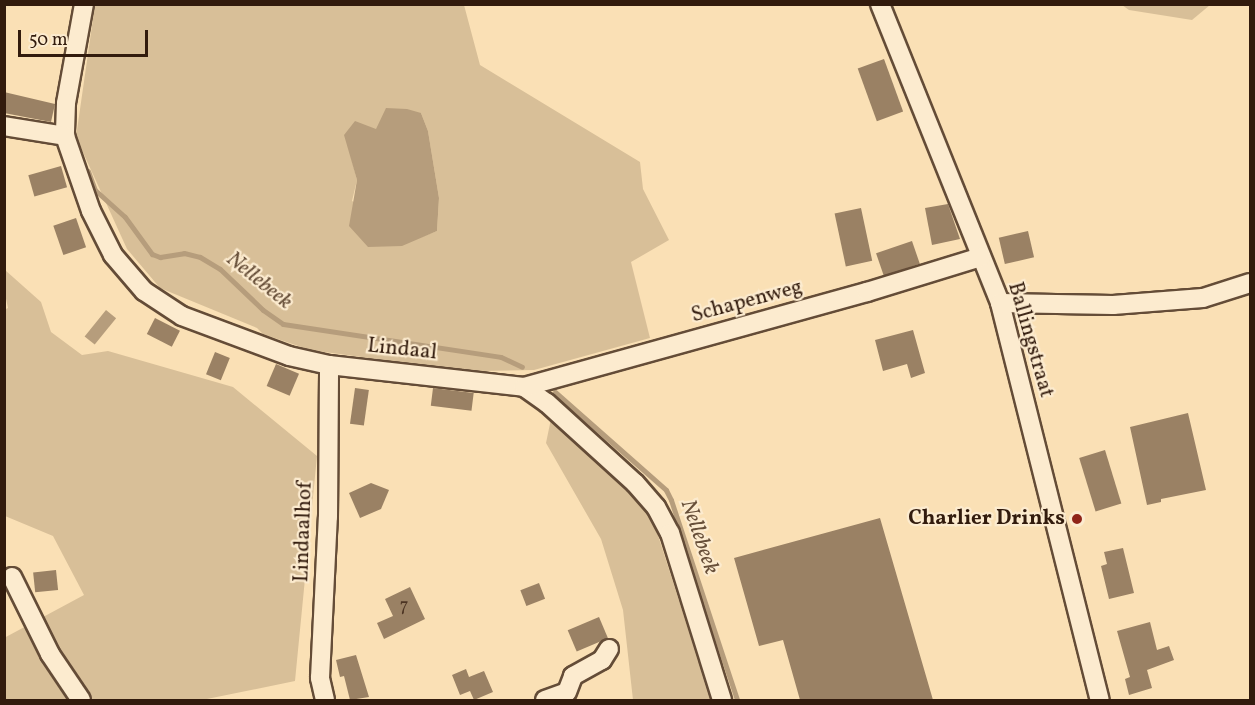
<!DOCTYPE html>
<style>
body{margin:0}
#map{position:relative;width:1255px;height:705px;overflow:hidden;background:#fae0b5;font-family:Vollkorn,serif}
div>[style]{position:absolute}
.green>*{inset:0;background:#d8bf98}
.water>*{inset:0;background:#b69d7c;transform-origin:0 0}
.stream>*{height:5px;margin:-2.5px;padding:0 2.5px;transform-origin:2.5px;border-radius:2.5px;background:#b69d7c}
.building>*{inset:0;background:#9a8164;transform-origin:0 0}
.roads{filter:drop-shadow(2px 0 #644c37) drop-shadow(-2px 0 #644c37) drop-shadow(0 2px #644c37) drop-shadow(0 -2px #644c37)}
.minor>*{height:18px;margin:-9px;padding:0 9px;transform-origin:9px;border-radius:9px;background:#fcebcf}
.dots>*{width:16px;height:16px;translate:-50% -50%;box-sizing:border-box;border:3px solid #fcebcf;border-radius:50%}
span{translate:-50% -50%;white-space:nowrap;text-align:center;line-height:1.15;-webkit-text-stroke:4.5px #fcebcf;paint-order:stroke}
.number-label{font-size:18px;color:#4c3423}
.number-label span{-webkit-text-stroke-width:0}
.street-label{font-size:21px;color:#321b0d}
.poi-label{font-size:21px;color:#321b0d;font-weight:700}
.right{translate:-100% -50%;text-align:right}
.water-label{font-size:22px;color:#674f39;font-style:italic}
.frame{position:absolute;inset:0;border:6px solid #321b0d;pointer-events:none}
.scale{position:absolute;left:18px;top:30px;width:130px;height:27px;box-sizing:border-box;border:3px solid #321b0d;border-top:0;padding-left:8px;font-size:18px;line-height:21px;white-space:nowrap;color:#321b0d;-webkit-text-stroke:4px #fcebcf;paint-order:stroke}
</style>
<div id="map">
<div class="green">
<div style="clip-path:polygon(evenodd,95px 5px,464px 5px,480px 65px,640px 162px,643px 189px,669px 240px,631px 262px,650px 338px,534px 370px,480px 371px,420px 365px,310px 350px,263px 334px,257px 328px,160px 288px,127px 249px,76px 137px,95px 5px,421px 113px,428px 131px,439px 198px,437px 231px,419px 238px,352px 201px,357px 180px,345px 134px,376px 130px,421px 113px)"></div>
<div style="clip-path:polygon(1122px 5px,1210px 5px,1192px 20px,1129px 10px)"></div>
<div style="clip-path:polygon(5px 270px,41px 302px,51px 332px,82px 355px,108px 351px,233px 387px,317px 456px,295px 681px,202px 700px,5px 700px,4px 638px,84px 595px,53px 536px,5px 516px,4px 310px,8px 308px,5px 294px)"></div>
<div style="clip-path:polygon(552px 414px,645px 495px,711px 700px,633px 700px,623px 610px,601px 539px,546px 443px)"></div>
</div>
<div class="water">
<div style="clip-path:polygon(386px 108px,407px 109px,421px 113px,428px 131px,439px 198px,437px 231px,402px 246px,368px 247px,349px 226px,357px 180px,344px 135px,355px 121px,376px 129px)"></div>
<div style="left:106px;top:310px;width:13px;height:34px;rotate:39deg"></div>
</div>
<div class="stream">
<div style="left:88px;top:171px;width:20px;rotate:70deg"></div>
<div style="left:95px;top:190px;width:40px;rotate:42deg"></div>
<div style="left:125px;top:217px;width:46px;rotate:53.9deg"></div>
<div style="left:152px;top:254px;width:9px;rotate:21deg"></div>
<div style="left:160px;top:257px;width:24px;rotate:-9deg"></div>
<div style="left:184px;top:253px;width:16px;rotate:14deg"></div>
<div style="left:200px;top:257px;width:23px;rotate:31deg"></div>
<div style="left:220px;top:269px;width:59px;rotate:43.6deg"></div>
<div style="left:263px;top:310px;width:24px;rotate:35deg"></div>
<div style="left:283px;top:324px;width:220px;rotate:8.6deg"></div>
<div style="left:501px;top:357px;width:23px;rotate:25deg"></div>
<div style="left:555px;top:392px;width:148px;rotate:41.4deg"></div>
<div style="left:666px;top:490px;width:11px;rotate:63deg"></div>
<div style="left:671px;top:500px;width:211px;rotate:71.7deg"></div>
</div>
<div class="building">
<div style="left:884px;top:59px;width:56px;height:28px;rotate:70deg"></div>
<div style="clip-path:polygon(4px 92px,55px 104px,51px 122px,4px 113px)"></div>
<div style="left:61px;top:166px;width:22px;height:34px;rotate:74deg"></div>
<div style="clip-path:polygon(948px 204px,960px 239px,932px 245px,925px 208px)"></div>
<div style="left:861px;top:208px;width:54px;height:27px;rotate:78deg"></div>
<div style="left:76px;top:218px;width:31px;height:24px;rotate:71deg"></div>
<div style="left:1028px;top:231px;width:27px;height:30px;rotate:77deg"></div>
<div style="left:912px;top:241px;width:24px;height:38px;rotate:71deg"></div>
<div style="left:155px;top:318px;width:28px;height:18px;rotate:27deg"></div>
<div style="clip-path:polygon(913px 330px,925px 373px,911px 378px,907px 364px,883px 371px,875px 340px)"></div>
<div style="left:215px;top:352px;width:16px;height:24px;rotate:22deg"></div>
<div style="left:276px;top:364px;width:25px;height:24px;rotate:23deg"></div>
<div style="left:355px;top:388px;width:14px;height:36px;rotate:8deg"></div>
<div style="left:433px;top:388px;width:41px;height:18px;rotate:7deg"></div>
<div style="clip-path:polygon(1188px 413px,1206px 490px,1161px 499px,1161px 502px,1147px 505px,1130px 427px)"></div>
<div style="left:1105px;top:450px;width:56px;height:27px;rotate:73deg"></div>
<div style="clip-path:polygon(371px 483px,389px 490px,381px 509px,360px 518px,349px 493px)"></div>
<div style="clip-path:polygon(880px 518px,933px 700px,800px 700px,783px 640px,759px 646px,734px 558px)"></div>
<div style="clip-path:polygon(1123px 548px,1134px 593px,1109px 599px,1101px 566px,1107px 564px,1104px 552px)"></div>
<div style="left:56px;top:570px;width:20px;height:23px;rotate:84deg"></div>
<div style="left:539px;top:583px;width:17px;height:20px;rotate:69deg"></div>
<div style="clip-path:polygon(410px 587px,425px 619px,384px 639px,377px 623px,393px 616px,385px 599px)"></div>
<div style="left:599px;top:617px;width:23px;height:34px;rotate:67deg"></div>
<div style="clip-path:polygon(1150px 622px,1157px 650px,1169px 646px,1174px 660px,1147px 670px,1152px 688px,1129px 695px,1125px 679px,1130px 677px,1117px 631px)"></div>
<div style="clip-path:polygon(356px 655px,369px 697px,350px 700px,344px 676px,340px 677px,336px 660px)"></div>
<div style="clip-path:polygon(466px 669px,469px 677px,484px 671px,493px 692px,474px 700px,470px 691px,460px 695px,452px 675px)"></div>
</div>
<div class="roads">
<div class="minor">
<div style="left:84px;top:4px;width:101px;rotate:100.3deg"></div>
<div style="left:66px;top:103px;width:33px;rotate:92deg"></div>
<div style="left:65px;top:136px;width:79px;rotate:70.9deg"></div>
<div style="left:91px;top:211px;width:49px;rotate:63.4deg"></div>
<div style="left:113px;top:255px;width:48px;rotate:49.3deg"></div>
<div style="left:144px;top:291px;width:45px;rotate:33.3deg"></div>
<div style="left:182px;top:316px;width:114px;rotate:20.5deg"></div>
<div style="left:289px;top:356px;width:41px;rotate:12.7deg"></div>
<div style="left:329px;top:365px;width:196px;rotate:6.4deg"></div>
<div style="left:524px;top:387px;width:28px;rotate:35deg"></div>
<div style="left:547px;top:403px;width:119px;rotate:42.3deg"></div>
<div style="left:635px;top:483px;width:32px;rotate:49deg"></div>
<div style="left:656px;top:507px;width:30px;rotate:62deg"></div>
<div style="left:670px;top:533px;width:175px;rotate:72.7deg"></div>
<div style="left:880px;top:4px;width:322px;rotate:68.1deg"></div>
<div style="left:1000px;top:303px;width:409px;rotate:75.9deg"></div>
<div style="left:4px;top:126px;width:62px;rotate:9.3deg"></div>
<div style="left:1000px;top:303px;width:113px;rotate:1deg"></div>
<div style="left:1113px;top:305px;width:90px;rotate:-4.4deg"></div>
<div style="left:1203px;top:298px;width:49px;rotate:-17.7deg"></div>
<div style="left:524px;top:387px;width:356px;rotate:-15.5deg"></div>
<div style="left:867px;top:292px;width:119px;rotate:-17.1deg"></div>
<div style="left:12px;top:577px;width:86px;rotate:63.7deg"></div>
<div style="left:50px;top:654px;width:55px;rotate:56deg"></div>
<div style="left:325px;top:700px;width:23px;rotate:-103deg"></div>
<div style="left:320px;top:678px;width:161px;rotate:-87.2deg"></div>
<div style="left:328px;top:517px;width:152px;rotate:-89.6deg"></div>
<div style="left:545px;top:700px;width:23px;rotate:-20deg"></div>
<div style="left:567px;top:692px;width:17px;rotate:-69deg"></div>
<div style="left:573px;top:676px;width:33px;rotate:-29deg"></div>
<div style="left:602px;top:660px;width:13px;rotate:-58deg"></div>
</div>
</div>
<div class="dots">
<div style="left:1077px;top:519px;background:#8f2418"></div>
</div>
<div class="number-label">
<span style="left:404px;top:607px">7</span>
</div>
<div class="street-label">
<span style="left:747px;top:302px;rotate:-15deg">Schapenweg</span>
<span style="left:1030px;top:340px;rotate:74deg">Ballingstraat</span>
<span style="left:402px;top:350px;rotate:6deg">Lindaal</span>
<span style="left:304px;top:532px;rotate:-88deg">Lindaalhof</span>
</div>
<div class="poi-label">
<span class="right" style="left:1065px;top:519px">Charlier Drinks</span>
</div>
<div class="water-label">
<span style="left:259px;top:281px;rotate:39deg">Nellebeek</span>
<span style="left:699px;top:537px;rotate:71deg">Nellebeek</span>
</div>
<div class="frame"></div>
<div class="scale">50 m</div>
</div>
